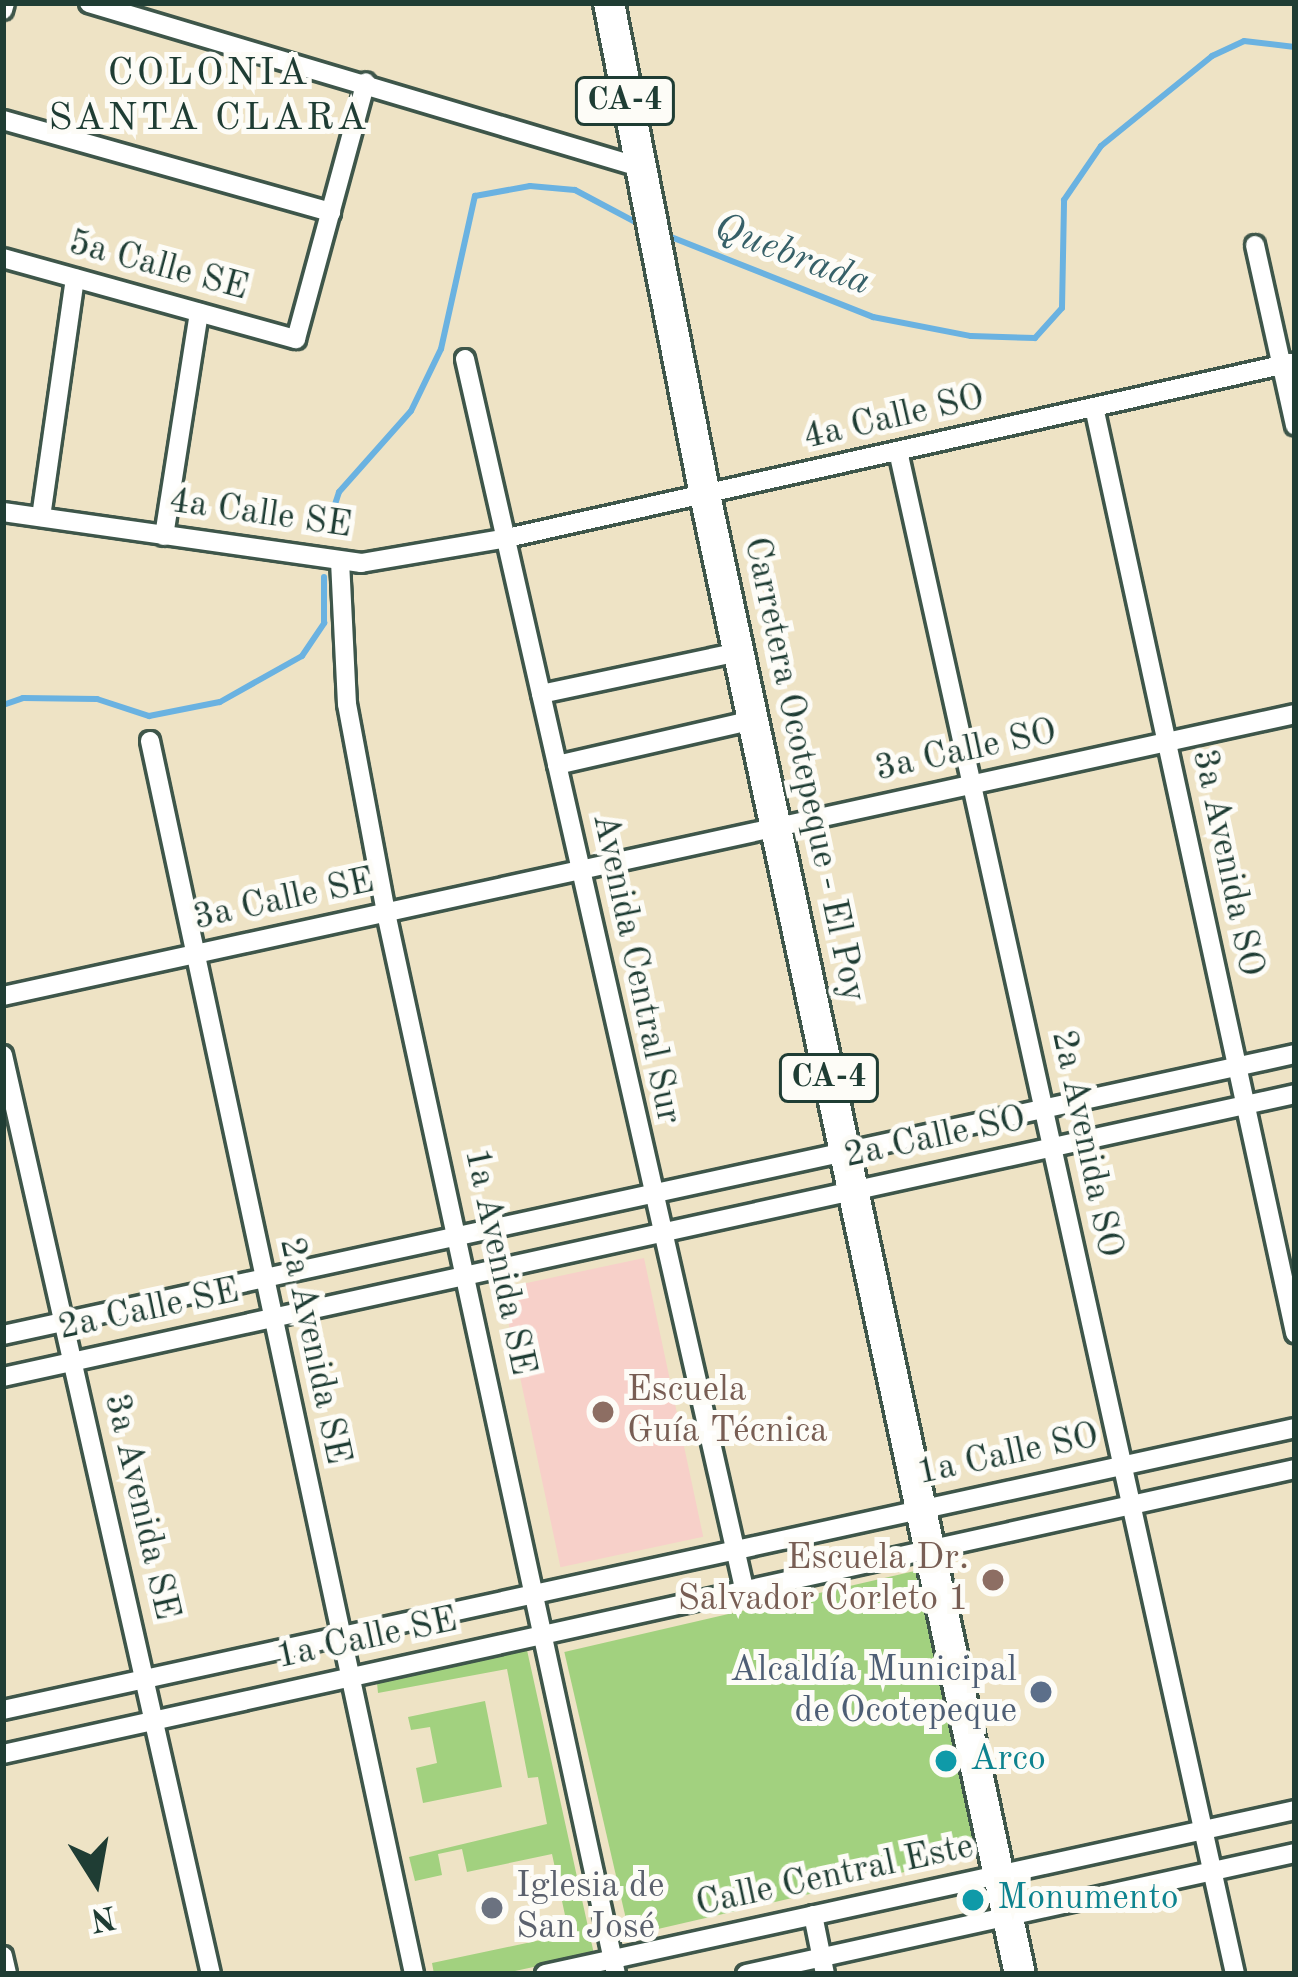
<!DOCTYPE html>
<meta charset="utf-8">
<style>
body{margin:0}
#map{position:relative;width:1298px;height:1977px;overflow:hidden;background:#eee3c5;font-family:"Old Standard TT",serif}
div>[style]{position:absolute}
.built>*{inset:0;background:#f7d0c9;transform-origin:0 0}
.green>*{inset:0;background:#a2d17f;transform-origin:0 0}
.stream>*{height:6px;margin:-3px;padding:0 3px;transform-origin:3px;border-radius:3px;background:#6ab2e1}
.roads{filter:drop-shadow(3px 0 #3e564a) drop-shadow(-3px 0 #3e564a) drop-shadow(0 3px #3e564a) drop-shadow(0 -3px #3e564a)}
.street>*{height:18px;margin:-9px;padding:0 9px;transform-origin:9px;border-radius:9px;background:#fff}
.primary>*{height:30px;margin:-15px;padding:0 15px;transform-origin:15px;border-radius:15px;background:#fff}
.dots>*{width:33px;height:33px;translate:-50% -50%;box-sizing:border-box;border:6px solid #fdfcf7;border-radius:50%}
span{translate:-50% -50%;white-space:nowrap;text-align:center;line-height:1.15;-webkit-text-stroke:10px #fdfcf7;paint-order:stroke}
.shield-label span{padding:3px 9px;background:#fdfcf7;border:3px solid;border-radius:9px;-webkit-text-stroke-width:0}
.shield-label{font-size:33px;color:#1f3d34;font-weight:700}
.street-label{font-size:36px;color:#1f3d34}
.education-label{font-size:36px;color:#785e54}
.left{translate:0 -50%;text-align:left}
.right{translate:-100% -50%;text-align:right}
.service-label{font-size:36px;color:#4e5e75}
.culture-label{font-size:36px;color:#0d838f}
.worship-label{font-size:36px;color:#5b616d}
.neighbourhood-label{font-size:39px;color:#1f3d34;letter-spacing:3px}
.water-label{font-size:39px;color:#366068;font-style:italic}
.frame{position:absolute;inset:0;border:6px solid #1f3d34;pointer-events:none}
.north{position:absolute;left:36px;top:1821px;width:120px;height:120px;-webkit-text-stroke:9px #fdfcf7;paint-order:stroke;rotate:169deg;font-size:33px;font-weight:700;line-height:48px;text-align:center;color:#1f3d34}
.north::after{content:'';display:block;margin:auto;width:42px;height:54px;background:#1f3d34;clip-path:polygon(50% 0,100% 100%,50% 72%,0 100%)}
</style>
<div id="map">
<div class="built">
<div style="left:644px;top:1258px;width:285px;height:146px;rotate:78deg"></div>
</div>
<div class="green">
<div style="left:919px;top:1570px;width:291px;height:364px;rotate:77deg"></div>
<div style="clip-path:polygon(527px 1650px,594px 1954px,501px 1974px,434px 1974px,432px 1963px,569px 1934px,552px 1854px,467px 1872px,462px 1849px,438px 1854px,442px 1875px,415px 1881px,409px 1857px,547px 1824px,538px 1777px,528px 1778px,507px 1669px,378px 1693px,377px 1683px)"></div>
<div style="clip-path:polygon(485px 1701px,502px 1787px,423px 1803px,416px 1768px,437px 1763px,430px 1727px,411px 1730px,408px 1717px)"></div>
</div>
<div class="stream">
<div style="left:666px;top:235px;width:223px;rotate:21.6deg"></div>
<div style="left:873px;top:317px;width:100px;rotate:11deg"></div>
<div style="left:971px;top:336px;width:64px;rotate:1.8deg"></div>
<div style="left:1035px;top:338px;width:40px;rotate:-48deg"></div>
<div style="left:1062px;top:308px;width:108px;rotate:-88.9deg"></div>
<div style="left:1064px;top:200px;width:65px;rotate:-55.6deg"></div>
<div style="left:1101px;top:146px;width:143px;rotate:-39deg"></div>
<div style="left:1212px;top:56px;width:35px;rotate:-25deg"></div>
<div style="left:1244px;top:41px;width:51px;rotate:6.7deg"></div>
<div style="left:326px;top:532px;width:42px;rotate:-72deg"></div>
<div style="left:339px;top:492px;width:108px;rotate:-48.4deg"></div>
<div style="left:411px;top:411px;width:69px;rotate:-64.2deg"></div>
<div style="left:441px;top:349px;width:157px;rotate:-77.5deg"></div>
<div style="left:475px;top:196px;width:56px;rotate:-10.3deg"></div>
<div style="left:530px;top:186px;width:45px;rotate:5.1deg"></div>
<div style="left:575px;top:190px;width:77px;rotate:27.9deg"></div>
<div style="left:3px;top:705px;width:21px;rotate:-19deg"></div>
<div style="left:23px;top:698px;width:74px;rotate:0.8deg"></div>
<div style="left:97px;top:699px;width:55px;rotate:18.1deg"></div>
<div style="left:149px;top:716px;width:72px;rotate:-11.2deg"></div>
<div style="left:220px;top:702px;width:94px;rotate:-29.3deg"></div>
<div style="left:302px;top:656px;width:40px;rotate:-56deg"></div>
<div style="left:324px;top:623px;width:46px;rotate:-90deg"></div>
</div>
<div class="roads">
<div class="street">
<div style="left:89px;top:3px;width:571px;rotate:16.59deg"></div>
<div style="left:3px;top:10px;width:7px;rotate:-74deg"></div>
<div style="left:3px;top:120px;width:341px;rotate:15.7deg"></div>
<div style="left:1255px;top:245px;width:185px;rotate:77.5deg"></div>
<div style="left:3px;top:258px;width:304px;rotate:15.5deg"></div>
<div style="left:296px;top:339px;width:266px;rotate:-74.8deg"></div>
<div style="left:465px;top:359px;width:1264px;rotate:77.21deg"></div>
<div style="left:1094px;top:407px;width:948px;rotate:77.75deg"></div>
<div style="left:898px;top:451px;width:1560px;rotate:77.52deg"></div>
<div style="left:3px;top:512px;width:362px;rotate:8.1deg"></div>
<div style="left:361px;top:563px;width:148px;rotate:-9.7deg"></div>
<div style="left:507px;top:538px;width:807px;rotate:-12.59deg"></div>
<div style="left:41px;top:517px;width:241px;rotate:-81.9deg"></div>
<div style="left:164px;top:536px;width:226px;rotate:-81.1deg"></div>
<div style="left:340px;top:561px;width:143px;rotate:87.2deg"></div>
<div style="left:347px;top:704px;width:213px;rotate:79.4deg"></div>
<div style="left:386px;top:913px;width:1086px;rotate:77.77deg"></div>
<div style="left:541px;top:694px;width:201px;rotate:-12deg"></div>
<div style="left:150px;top:741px;width:1261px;rotate:77.91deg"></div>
<div style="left:557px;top:765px;width:201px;rotate:-12.9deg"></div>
<div style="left:3px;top:996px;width:1322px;rotate:-12.31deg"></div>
<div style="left:3px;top:1055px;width:942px;rotate:77.25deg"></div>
<div style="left:3px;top:1335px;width:1322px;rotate:-12.27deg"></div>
<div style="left:3px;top:1377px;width:1323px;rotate:-12.35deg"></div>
<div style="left:3px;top:1710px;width:1322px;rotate:-12.31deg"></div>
<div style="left:3px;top:1754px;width:1323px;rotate:-12.44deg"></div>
<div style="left:813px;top:1915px;width:60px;rotate:78.5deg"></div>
<div style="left:3px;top:1956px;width:18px;rotate:77deg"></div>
<div style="left:545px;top:1974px;width:768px;rotate:-12.33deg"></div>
<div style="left:746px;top:1974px;width:562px;rotate:-12.43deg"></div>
</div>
<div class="primary">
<div style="left:609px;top:3px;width:501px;rotate:78.96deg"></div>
<div style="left:705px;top:495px;width:1512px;rotate:77.98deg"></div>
</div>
</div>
<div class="dots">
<div style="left:603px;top:1412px;background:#8d6e63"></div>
<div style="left:993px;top:1580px;background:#8d6e63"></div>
<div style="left:1041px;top:1692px;background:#5c6f8a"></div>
<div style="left:946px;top:1761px;background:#0f9aa8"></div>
<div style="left:973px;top:1900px;background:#0f9aa8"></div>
<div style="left:492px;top:1908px;background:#6b7280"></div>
</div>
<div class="shield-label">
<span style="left:625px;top:101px">CA-4</span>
<span style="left:829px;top:1078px">CA-4</span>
</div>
<div class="street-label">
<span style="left:158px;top:267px;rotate:15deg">5a Calle SE</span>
<span style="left:894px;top:419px;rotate:-13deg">4a Calle SO</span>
<span style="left:260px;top:515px;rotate:8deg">4a Calle SE</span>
<span style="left:966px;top:752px;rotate:-12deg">3a Calle SO</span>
<span style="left:803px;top:770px;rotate:78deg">Carretera Ocotepeque - El Poy</span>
<span style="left:1226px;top:863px;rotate:78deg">3a Avenida SO</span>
<span style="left:284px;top:901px;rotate:-12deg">3a Calle SE</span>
<span style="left:635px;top:969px;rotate:78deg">Avenida Central Sur</span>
<span style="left:935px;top:1139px;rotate:-12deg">2a Calle SO</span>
<span style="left:1085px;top:1144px;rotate:78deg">2a Avenida SO</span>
<span style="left:498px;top:1262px;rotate:78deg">1a Avenida SE</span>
<span style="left:149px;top:1311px;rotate:-12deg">2a Calle SE</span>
<span style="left:313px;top:1351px;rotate:78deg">2a Avenida SE</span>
<span style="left:1008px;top:1456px;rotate:-12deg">1a Calle SO</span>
<span style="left:140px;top:1507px;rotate:77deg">3a Avenida SE</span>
<span style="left:367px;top:1640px;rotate:-12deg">1a Calle SE</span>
<span style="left:835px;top:1877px;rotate:-12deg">Calle Central Este</span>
</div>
<div class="education-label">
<span class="left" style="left:627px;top:1412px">Escuela<br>Guía Técnica</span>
<span class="right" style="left:969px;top:1580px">Escuela Dr.<br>Salvador Corleto 1</span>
</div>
<div class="service-label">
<span class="right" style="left:1017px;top:1692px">Alcaldía Municipal<br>de Ocotepeque</span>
</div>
<div class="culture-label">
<span class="left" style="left:970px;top:1761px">Arco</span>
<span class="left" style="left:997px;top:1900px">Monumento</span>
</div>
<div class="worship-label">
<span class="left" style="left:516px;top:1908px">Iglesia de<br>San José</span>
</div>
<div class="neighbourhood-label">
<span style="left:209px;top:97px">COLONIA<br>SANTA CLARA</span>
</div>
<div class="water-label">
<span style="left:792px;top:256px;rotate:21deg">Quebrada</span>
</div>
<div class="frame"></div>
<div class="north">N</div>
</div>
